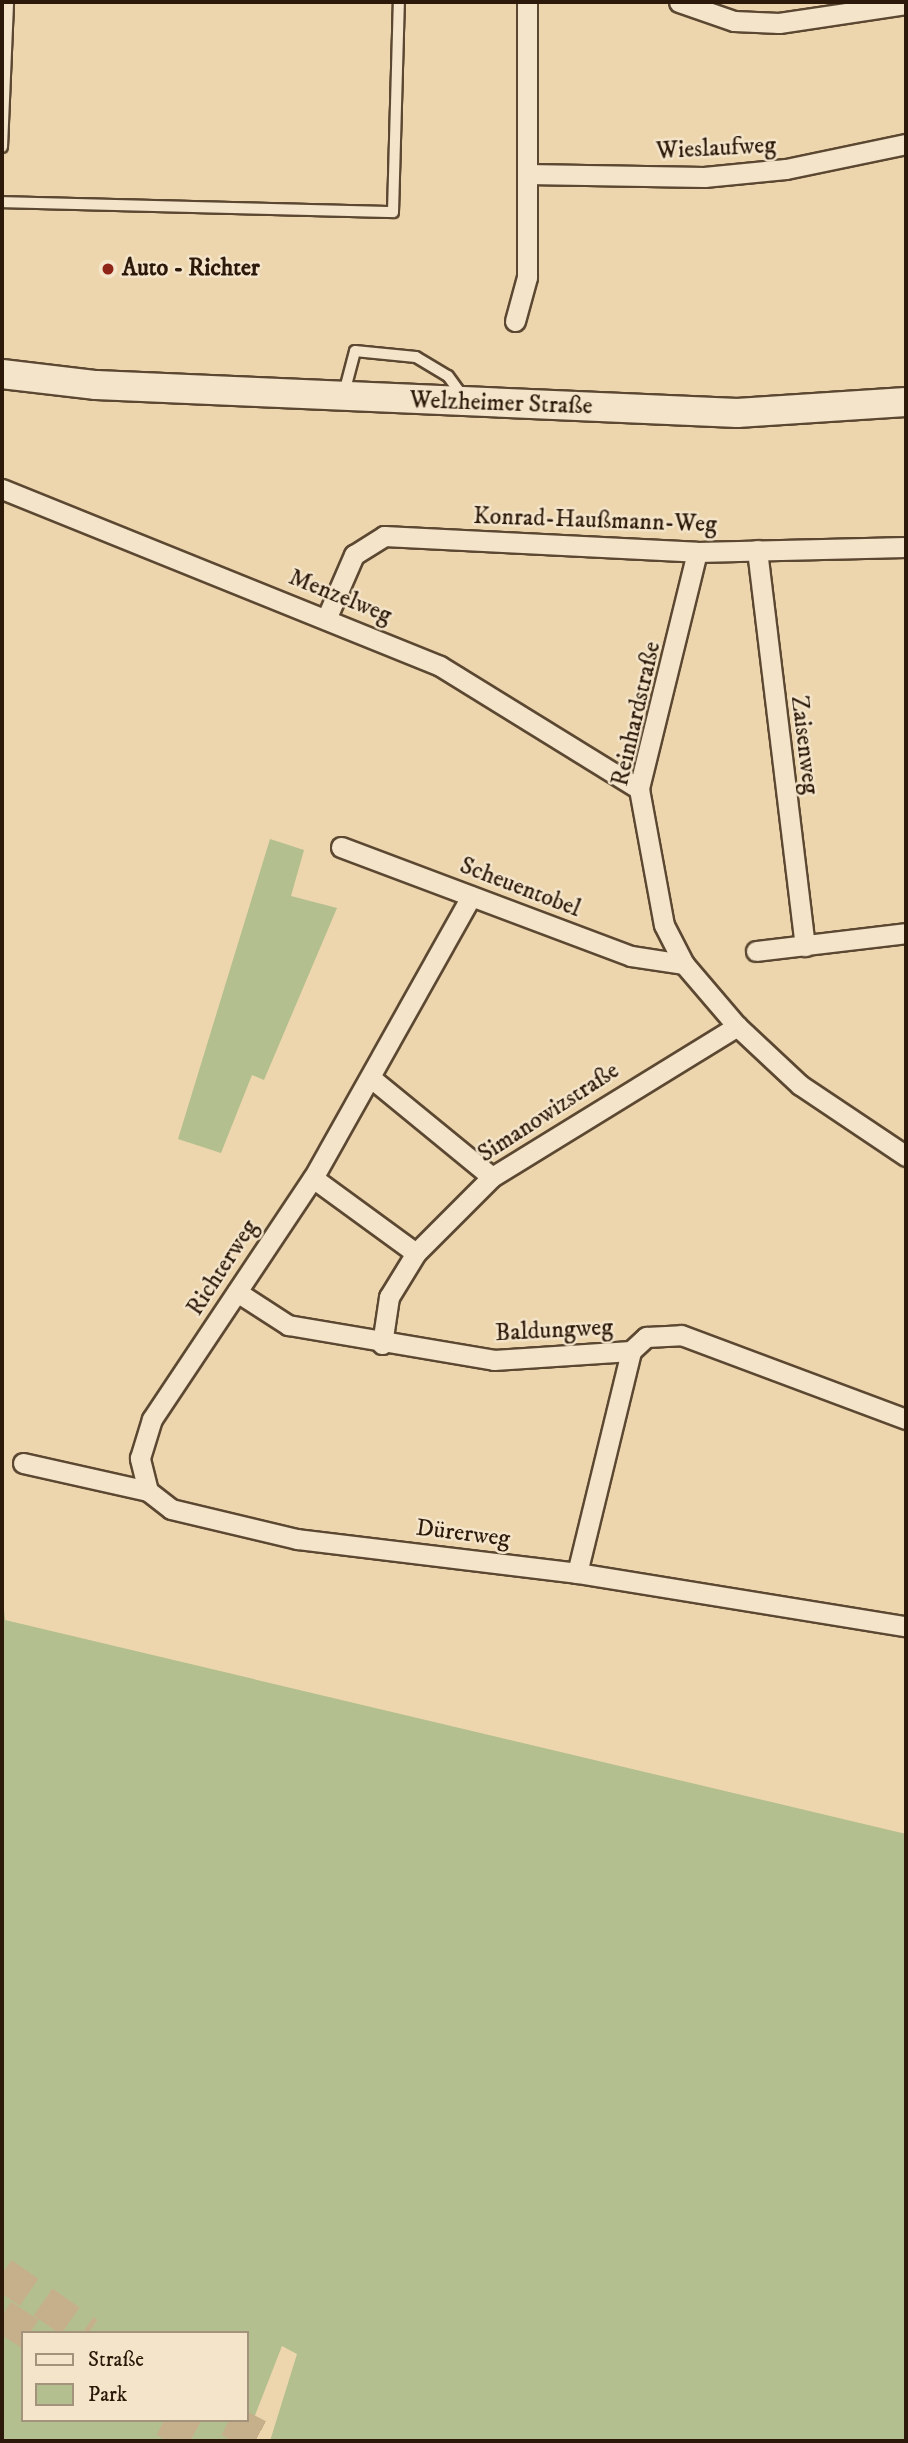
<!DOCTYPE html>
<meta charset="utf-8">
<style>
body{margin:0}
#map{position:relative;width:908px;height:2443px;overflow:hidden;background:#edd6ad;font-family:"IM FELL DW Pica",serif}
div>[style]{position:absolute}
.green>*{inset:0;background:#b3bf8e}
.trunk-tunnel>*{height:33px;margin-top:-16.5px;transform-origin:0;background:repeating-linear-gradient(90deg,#c6b08c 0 33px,transparent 0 50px)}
.roads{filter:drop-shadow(2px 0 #5c4832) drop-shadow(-2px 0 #5c4832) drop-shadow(0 2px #5c4832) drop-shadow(0 -2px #5c4832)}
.service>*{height:10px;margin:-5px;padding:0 5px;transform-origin:5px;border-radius:5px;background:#f3e4ca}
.minor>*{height:19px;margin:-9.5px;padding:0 9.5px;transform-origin:9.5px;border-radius:9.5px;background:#f3e4ca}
.secondary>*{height:28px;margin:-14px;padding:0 14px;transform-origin:14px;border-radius:14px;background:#f3e4ca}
.dots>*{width:19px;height:19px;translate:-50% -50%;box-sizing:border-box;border:4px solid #f3e4ca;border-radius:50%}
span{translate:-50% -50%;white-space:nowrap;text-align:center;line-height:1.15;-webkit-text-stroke:5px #f3e4ca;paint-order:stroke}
.street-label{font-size:24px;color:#2c1909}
.poi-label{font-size:24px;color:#2c1909;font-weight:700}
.left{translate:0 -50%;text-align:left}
.frame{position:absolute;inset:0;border:4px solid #2c1909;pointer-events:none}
.legend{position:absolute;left:21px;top:2331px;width:228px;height:91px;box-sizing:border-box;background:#f3e4ca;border:2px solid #a3937d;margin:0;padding:9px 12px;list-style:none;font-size:21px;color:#2c1909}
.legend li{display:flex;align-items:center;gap:14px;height:35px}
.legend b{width:35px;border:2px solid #a3937d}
</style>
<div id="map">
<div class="green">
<div style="clip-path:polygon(270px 839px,304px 850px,291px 896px,337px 908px,264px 1080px,252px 1075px,221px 1153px,178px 1139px)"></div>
<div style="clip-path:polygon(evenodd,2px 1586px,5px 1620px,906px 1834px,906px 2441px,270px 2441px,297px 2354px,282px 2346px,245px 2441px,2px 2441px,2px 1586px,23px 2333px,247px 2333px,247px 2420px,23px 2420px,23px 2333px)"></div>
</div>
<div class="trunk-tunnel">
<div style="left:2px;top:2273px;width:105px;rotate:34.9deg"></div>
<div style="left:2px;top:2315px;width:33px;rotate:33deg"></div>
<div style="left:164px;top:2420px;width:45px;rotate:27.7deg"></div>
<div style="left:229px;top:2420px;width:45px;rotate:27.7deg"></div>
</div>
<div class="roads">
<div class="service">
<div style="left:2px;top:147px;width:145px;rotate:-87.6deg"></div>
<div style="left:2px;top:202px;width:391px;rotate:1.5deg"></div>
<div style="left:393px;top:212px;width:210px;rotate:-88.4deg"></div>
<div style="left:344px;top:393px;width:43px;rotate:-75.3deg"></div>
<div style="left:355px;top:351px;width:61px;rotate:5.6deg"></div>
<div style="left:416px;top:357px;width:37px;rotate:31deg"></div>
<div style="left:448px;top:376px;width:24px;rotate:54deg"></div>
</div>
<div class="minor">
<div style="left:679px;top:2px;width:58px;rotate:19.1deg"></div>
<div style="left:734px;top:21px;width:45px;rotate:2.5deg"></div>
<div style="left:779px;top:23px;width:128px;rotate:-8.5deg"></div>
<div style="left:527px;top:174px;width:177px;rotate:1deg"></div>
<div style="left:704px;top:177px;width:82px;rotate:-5.6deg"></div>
<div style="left:786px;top:169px;width:123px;rotate:-11.8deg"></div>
<div style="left:515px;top:321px;width:46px;rotate:-74.7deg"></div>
<div style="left:527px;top:277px;width:275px;rotate:-90deg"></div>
<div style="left:2px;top:489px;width:472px;rotate:22deg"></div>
<div style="left:440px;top:666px;width:234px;rotate:31.7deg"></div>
<div style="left:757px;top:550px;width:399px;rotate:83.1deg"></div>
<div style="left:697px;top:552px;width:244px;rotate:103.8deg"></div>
<div style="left:639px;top:789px;width:138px;rotate:79.6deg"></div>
<div style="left:664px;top:925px;width:44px;rotate:62.9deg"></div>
<div style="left:684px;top:964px;width:82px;rotate:49.5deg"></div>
<div style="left:737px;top:1026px;width:86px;rotate:43.1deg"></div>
<div style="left:800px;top:1085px;width:128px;rotate:33.8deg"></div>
<div style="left:327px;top:617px;width:68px;rotate:-66.5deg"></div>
<div style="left:354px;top:555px;width:36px;rotate:-32deg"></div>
<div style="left:384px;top:536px;width:313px;rotate:2.9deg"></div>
<div style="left:697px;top:552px;width:209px;rotate:-1.4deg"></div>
<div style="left:341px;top:847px;width:310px;rotate:20.6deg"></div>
<div style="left:631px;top:956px;width:54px;rotate:8.6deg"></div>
<div style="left:756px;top:951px;width:151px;rotate:-6.8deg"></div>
<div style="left:371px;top:1078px;width:156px;rotate:39.3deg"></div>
<div style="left:313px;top:1178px;width:127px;rotate:36.1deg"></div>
<div style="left:237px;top:1292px;width:61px;rotate:32.9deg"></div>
<div style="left:288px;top:1325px;width:209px;rotate:9.6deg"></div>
<div style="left:494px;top:1360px;width:137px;rotate:-3.8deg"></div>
<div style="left:631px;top:1351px;width:21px;rotate:-43deg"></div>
<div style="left:646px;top:1337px;width:35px;rotate:-3deg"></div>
<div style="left:681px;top:1335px;width:240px;rotate:20.5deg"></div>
<div style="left:382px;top:1344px;width:48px;rotate:-81.5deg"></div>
<div style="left:389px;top:1297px;width:52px;rotate:-58.5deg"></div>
<div style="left:416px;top:1253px;width:107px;rotate:-45deg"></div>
<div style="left:492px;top:1177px;width:288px;rotate:-31.6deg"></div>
<div style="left:23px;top:1463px;width:128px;rotate:12.6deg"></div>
<div style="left:148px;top:1491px;width:29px;rotate:38deg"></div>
<div style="left:171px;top:1509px;width:130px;rotate:13.4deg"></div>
<div style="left:297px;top:1539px;width:282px;rotate:6.9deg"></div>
<div style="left:577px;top:1573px;width:333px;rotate:9.2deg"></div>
<div style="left:148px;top:1491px;width:34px;rotate:-104deg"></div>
<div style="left:140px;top:1458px;width:41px;rotate:-72.9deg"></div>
<div style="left:152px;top:1419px;width:290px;rotate:-56.3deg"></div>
<div style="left:313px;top:1178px;width:323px;rotate:-60.7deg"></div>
<div style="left:577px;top:1573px;width:228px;rotate:-76.3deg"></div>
</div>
<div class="secondary">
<div style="left:2px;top:374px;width:95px;rotate:6.7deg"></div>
<div style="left:96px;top:385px;width:642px;rotate:2.5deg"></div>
<div style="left:737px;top:413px;width:169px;rotate:-3.7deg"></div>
</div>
</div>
<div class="dots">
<div style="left:108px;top:269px;background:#8f2418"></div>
</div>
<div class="street-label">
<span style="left:716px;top:149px;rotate:-3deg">Wieslaufweg</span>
<span style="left:501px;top:404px;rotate:2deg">Welzheimer Straße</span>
<span style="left:595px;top:521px;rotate:2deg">Konrad-Haußmann-Weg</span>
<span style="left:340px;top:597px;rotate:22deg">Menzelweg</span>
<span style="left:637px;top:714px;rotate:-77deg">Reinhardstraße</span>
<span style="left:804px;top:745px;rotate:83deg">Zaisenweg</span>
<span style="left:520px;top:888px;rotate:21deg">Scheuentobel</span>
<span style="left:549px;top:1113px;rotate:-33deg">Simanowizstraße</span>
<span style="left:223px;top:1268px;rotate:-57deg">Richterweg</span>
<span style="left:554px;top:1331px;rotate:-3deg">Baldungweg</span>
<span style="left:463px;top:1534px;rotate:7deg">Dürerweg</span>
</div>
<div class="poi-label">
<span class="left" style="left:122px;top:269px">Auto - Richter</span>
</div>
<div class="frame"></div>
<ul class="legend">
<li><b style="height:9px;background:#f3e4ca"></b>Straße</li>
<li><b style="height:19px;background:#b3bf8e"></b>Park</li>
</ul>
</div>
